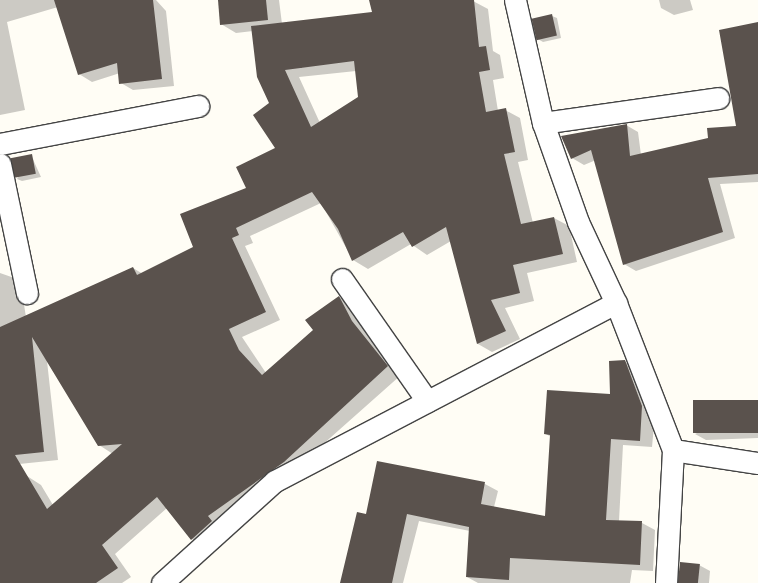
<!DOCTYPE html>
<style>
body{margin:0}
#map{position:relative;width:758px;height:583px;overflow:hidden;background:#fffdf5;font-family:"Roboto Serif",serif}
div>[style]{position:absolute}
.shadow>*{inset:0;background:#0003}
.building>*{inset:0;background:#5a524d;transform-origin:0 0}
.roads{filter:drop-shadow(1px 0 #444) drop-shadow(-1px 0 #444) drop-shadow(0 1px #444) drop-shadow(0 -1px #444)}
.street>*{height:21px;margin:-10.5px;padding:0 10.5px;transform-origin:10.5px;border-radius:10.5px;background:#fff}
span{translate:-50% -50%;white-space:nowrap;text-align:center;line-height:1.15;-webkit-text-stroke:5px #fff;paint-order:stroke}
</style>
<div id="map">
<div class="shadow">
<div style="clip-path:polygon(0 0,156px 0,166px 11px,174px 86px,133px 90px,121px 83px,120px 73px,92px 82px,79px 74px,58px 7px,7px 22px,25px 110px,0 115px)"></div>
<div style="clip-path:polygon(evenodd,219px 0,279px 0,282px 24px,373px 13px,371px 0,473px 1px,488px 9px,493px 51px,500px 55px,504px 78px,493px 80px,498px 111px,505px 110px,520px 118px,528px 160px,518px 162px,533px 223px,554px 218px,569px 226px,577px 262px,527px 273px,534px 301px,505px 308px,520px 339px,492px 352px,478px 344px,451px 241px,427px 255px,411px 244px,368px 269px,353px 260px,321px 203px,250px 236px,253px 243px,245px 246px,280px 320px,242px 337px,266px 373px,315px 331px,339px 297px,353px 306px,401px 375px,206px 548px,192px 539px,167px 508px,115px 554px,131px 577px,122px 583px,0 583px,0 501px,27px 476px,41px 485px,53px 505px,113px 454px,99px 445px,47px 361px,58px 460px,0 466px,0 273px,20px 280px,26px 317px,133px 268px,143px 274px,195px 247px,248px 189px,277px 149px,271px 103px,253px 31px,236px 33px,221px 24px,219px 0,356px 71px,359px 98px,320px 123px,299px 77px,356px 71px)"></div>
<div style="clip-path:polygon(659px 0,690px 0,693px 10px,674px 15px,661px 8px)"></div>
<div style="clip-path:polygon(552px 16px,557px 18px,561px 38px,543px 42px,538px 39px)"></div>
<div style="clip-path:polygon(758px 23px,758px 182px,720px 184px,735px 238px,636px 271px,624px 264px,596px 160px,584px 165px,572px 158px,626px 125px,638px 132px,641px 155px,709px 139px,737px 127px)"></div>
<div style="clip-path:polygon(31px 155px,41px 177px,22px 181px,17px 179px)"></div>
<div style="clip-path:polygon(624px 361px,637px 369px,655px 414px,652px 447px,623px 445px,619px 521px,642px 523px,655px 530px,653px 571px,632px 570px,630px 583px,478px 583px,467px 577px,470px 531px,419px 521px,403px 583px,341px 583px,367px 515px,378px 462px,485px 484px,498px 491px,494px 507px,547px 517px,551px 437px,546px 434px,611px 395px)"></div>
<div style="clip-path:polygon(758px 402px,758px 438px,706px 440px,695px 434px)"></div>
<div style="clip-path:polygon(699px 565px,710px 571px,709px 583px,680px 583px)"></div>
</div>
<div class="building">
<div style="clip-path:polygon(54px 0,153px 0,162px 79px,119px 84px,117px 63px,78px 75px)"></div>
<div style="clip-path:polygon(218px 0,266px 0,268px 20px,220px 25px)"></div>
<div style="clip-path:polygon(evenodd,369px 0,474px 0,479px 47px,486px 46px,490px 70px,479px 72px,486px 112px,506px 108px,515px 152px,504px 154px,521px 224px,554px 217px,563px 254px,513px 265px,520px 293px,491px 300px,506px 331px,477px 344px,446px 227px,412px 247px,403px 232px,352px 261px,338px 229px,312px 192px,236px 228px,239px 235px,232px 238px,266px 312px,229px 329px,239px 350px,262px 375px,313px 330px,305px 320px,339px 296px,352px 321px,388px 366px,284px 462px,208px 516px,212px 521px,191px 540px,157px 497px,102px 545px,118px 568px,96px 583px,0 583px,0 327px,133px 267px,137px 275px,193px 247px,180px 214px,246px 188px,236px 167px,275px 148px,253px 115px,269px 103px,257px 77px,251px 26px,372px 12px,369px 0,354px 61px,358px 97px,311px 127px,285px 70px,354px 61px,369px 0,32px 337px,98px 446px,122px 444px,47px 509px,15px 455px,44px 452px,32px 337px)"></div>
<div style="left:552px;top:14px;width:22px;height:21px;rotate:77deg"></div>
<div style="clip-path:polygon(758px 22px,758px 174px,708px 178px,723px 232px,623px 265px,591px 150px,571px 159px,561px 136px,627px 124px,630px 156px,708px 138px,707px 128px,736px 126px,719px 30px)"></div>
<div style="left:32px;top:154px;width:20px;height:22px;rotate:79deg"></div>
<div style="clip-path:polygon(625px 360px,642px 406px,640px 441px,611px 439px,606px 520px,642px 521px,640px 565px,510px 558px,509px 580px,466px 577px,469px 527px,407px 514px,392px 583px,340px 583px,357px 512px,366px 514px,377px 461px,485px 482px,481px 504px,545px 516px,550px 435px,544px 434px,547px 390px,610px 394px,609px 361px)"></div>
<div style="left:758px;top:400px;width:33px;height:65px;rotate:90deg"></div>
<div style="left:680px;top:562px;width:20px;height:21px;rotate:6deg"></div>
</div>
<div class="roads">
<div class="street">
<div style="left:515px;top:0;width:126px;rotate:77.2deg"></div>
<div style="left:543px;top:123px;width:105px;rotate:70.5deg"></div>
<div style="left:578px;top:222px;width:89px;rotate:64.9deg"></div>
<div style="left:616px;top:303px;width:158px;rotate:68.8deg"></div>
<div style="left:673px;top:450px;width:133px;rotate:93deg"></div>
<div style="left:543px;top:123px;width:177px;rotate:-8.1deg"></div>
<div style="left:0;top:144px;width:202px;rotate:-10.9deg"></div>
<div style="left:0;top:164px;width:132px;rotate:78.2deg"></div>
<div style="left:342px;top:279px;width:149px;rotate:55.1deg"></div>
<div style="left:673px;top:450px;width:86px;rotate:8.7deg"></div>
<div style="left:162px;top:583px;width:152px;rotate:-42.1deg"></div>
<div style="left:275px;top:481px;width:385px;rotate:-27.6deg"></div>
</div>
</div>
</div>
